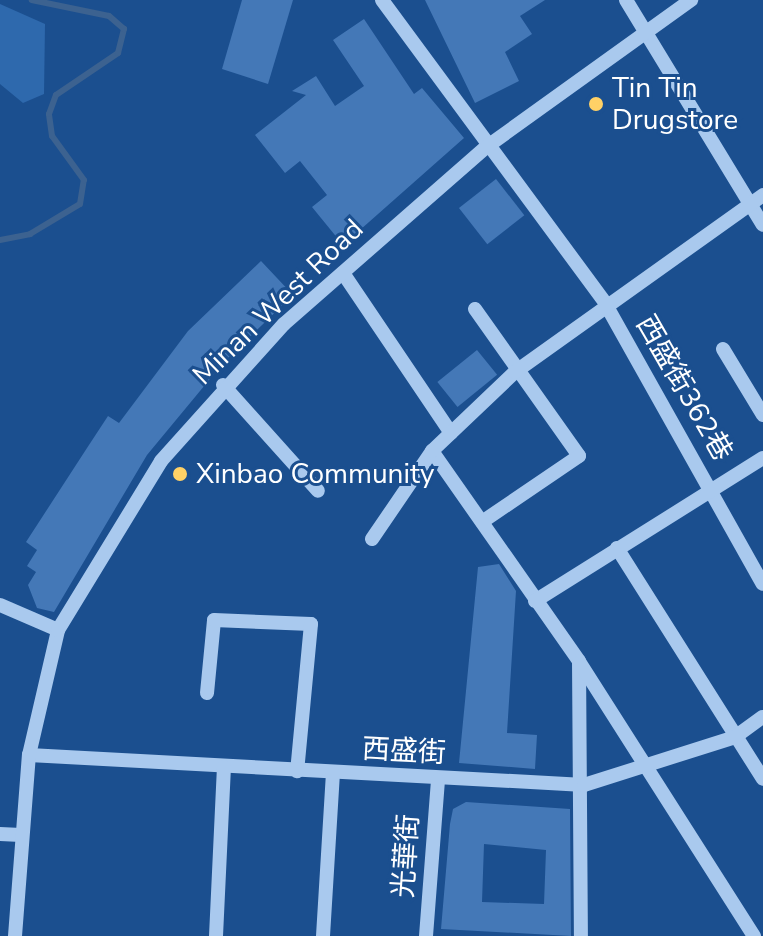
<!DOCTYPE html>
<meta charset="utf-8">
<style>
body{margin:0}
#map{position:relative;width:763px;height:936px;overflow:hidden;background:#1b4f8f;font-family:"Nunito Sans","Noto Sans TC",sans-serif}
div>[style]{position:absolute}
.green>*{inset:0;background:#2e69ad}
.stream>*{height:6px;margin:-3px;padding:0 3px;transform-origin:3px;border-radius:3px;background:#3c6290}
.building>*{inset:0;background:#4478b7;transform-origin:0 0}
.minor>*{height:14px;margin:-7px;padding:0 7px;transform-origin:7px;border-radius:7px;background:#a9c9ee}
.dots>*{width:22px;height:22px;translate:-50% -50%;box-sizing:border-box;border:4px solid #1b4f8f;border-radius:50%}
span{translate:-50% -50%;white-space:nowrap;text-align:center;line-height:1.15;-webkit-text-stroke:6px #1b4f8f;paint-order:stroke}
.poi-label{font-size:28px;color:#fff}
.left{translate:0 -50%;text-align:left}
.street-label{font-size:28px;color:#fff}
</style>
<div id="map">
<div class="green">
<div style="clip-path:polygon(0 4px,45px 24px,44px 94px,23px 103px,0 84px)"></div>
</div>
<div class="stream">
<div style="left:0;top:240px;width:31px;rotate:-11deg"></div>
<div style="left:30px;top:234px;width:58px;rotate:-31deg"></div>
<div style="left:80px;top:204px;width:24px;rotate:-81deg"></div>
<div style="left:84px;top:180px;width:54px;rotate:-126deg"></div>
<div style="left:52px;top:136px;width:22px;rotate:-98deg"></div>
<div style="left:49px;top:114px;width:20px;rotate:-70deg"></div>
<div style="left:56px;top:95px;width:75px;rotate:-34.1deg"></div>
<div style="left:118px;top:53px;width:25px;rotate:-76deg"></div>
<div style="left:124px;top:29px;width:20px;rotate:-139deg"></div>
<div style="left:109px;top:16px;width:79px;rotate:-168.3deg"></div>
</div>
<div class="building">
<div style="clip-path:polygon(242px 0,293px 0,268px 84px,222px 69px)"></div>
<div style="clip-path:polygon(425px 0,545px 0,520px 16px,532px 34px,505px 52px,519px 81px,475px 103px)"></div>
<div style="clip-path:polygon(364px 19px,414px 94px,422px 88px,464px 138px,343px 245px,312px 207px,327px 195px,300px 161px,285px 173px,255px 135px,306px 95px,292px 91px,316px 76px,335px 106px,364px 86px,333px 40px)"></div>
<div style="left:496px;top:179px;width:46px;height:47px;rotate:52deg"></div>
<div style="clip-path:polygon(261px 261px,293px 295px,224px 362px,147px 455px,54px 612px,37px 608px,28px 585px,36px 572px,27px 566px,37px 550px,26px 542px,87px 448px,108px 416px,119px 423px,188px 331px)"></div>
<div style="left:477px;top:350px;width:32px;height:51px;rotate:51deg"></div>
<div style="clip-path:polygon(499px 564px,516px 591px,507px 733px,537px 735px,535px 769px,459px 763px,478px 567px)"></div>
<div style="clip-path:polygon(evenodd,466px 802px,570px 809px,571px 936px,441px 929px,450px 824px,453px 809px,466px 802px,484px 844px,546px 850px,544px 904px,482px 902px,484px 844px)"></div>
</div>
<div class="minor">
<div style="left:382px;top:0;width:376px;rotate:53.6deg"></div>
<div style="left:605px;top:303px;width:322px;rotate:60.7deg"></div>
<div style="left:626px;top:0;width:263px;rotate:58.7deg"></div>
<div style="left:343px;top:273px;width:193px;rotate:56deg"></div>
<div style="left:475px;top:309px;width:180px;rotate:54.7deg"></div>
<div style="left:579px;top:456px;width:117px;rotate:145.8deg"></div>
<div style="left:723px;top:349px;width:77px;rotate:58.8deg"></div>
<div style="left:223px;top:385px;width:142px;rotate:48.1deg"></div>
<div style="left:432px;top:451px;width:256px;rotate:55deg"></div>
<div style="left:579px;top:661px;width:275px;rotate:89.6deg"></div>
<div style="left:372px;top:539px;width:107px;rotate:-55.7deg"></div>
<div style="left:432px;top:451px;width:115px;rotate:-43.6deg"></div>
<div style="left:515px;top:372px;width:305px;rotate:-35.5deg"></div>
<div style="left:617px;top:548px;width:273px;rotate:57.7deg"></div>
<div style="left:535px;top:601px;width:269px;rotate:-32.1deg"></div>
<div style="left:0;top:605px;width:63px;rotate:23.3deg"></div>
<div style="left:580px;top:663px;width:324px;rotate:57.5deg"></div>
<div style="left:207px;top:693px;width:73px;rotate:-84.5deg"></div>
<div style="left:214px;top:620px;width:97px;rotate:2.4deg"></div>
<div style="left:311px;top:624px;width:148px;rotate:95.4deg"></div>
<div style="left:29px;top:755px;width:556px;rotate:3.09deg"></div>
<div style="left:584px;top:785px;width:158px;rotate:-17.6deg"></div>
<div style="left:735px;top:737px;width:34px;rotate:-36deg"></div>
<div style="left:0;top:834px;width:21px;rotate:3deg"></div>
<div style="left:15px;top:936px;width:182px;rotate:-85.6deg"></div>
<div style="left:29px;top:755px;width:128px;rotate:-76.9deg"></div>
<div style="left:58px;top:630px;width:198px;rotate:-58.6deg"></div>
<div style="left:161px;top:461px;width:184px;rotate:-48.1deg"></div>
<div style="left:284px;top:324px;width:267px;rotate:-41.2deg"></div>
<div style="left:485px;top:148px;width:254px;rotate:-35.7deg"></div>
<div style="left:216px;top:936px;width:169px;rotate:-87.3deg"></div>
<div style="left:323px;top:936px;width:163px;rotate:-86.5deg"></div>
<div style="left:426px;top:936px;width:156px;rotate:-85.6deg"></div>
</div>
<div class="dots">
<div style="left:596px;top:104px;background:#ffd166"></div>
<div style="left:180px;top:474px;background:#ffd166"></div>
</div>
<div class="poi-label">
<span class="left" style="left:612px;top:104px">Tin Tin<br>Drugstore</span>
<span class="left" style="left:196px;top:474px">Xinbao Community</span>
</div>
<div class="street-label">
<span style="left:278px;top:302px;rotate:-44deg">Minan West Road</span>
<span style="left:684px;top:388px;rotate:60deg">西盛街362巷</span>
<span style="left:404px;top:751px;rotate:3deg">西盛街</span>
<span style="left:406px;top:856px;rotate:-86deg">光華街</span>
</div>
</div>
